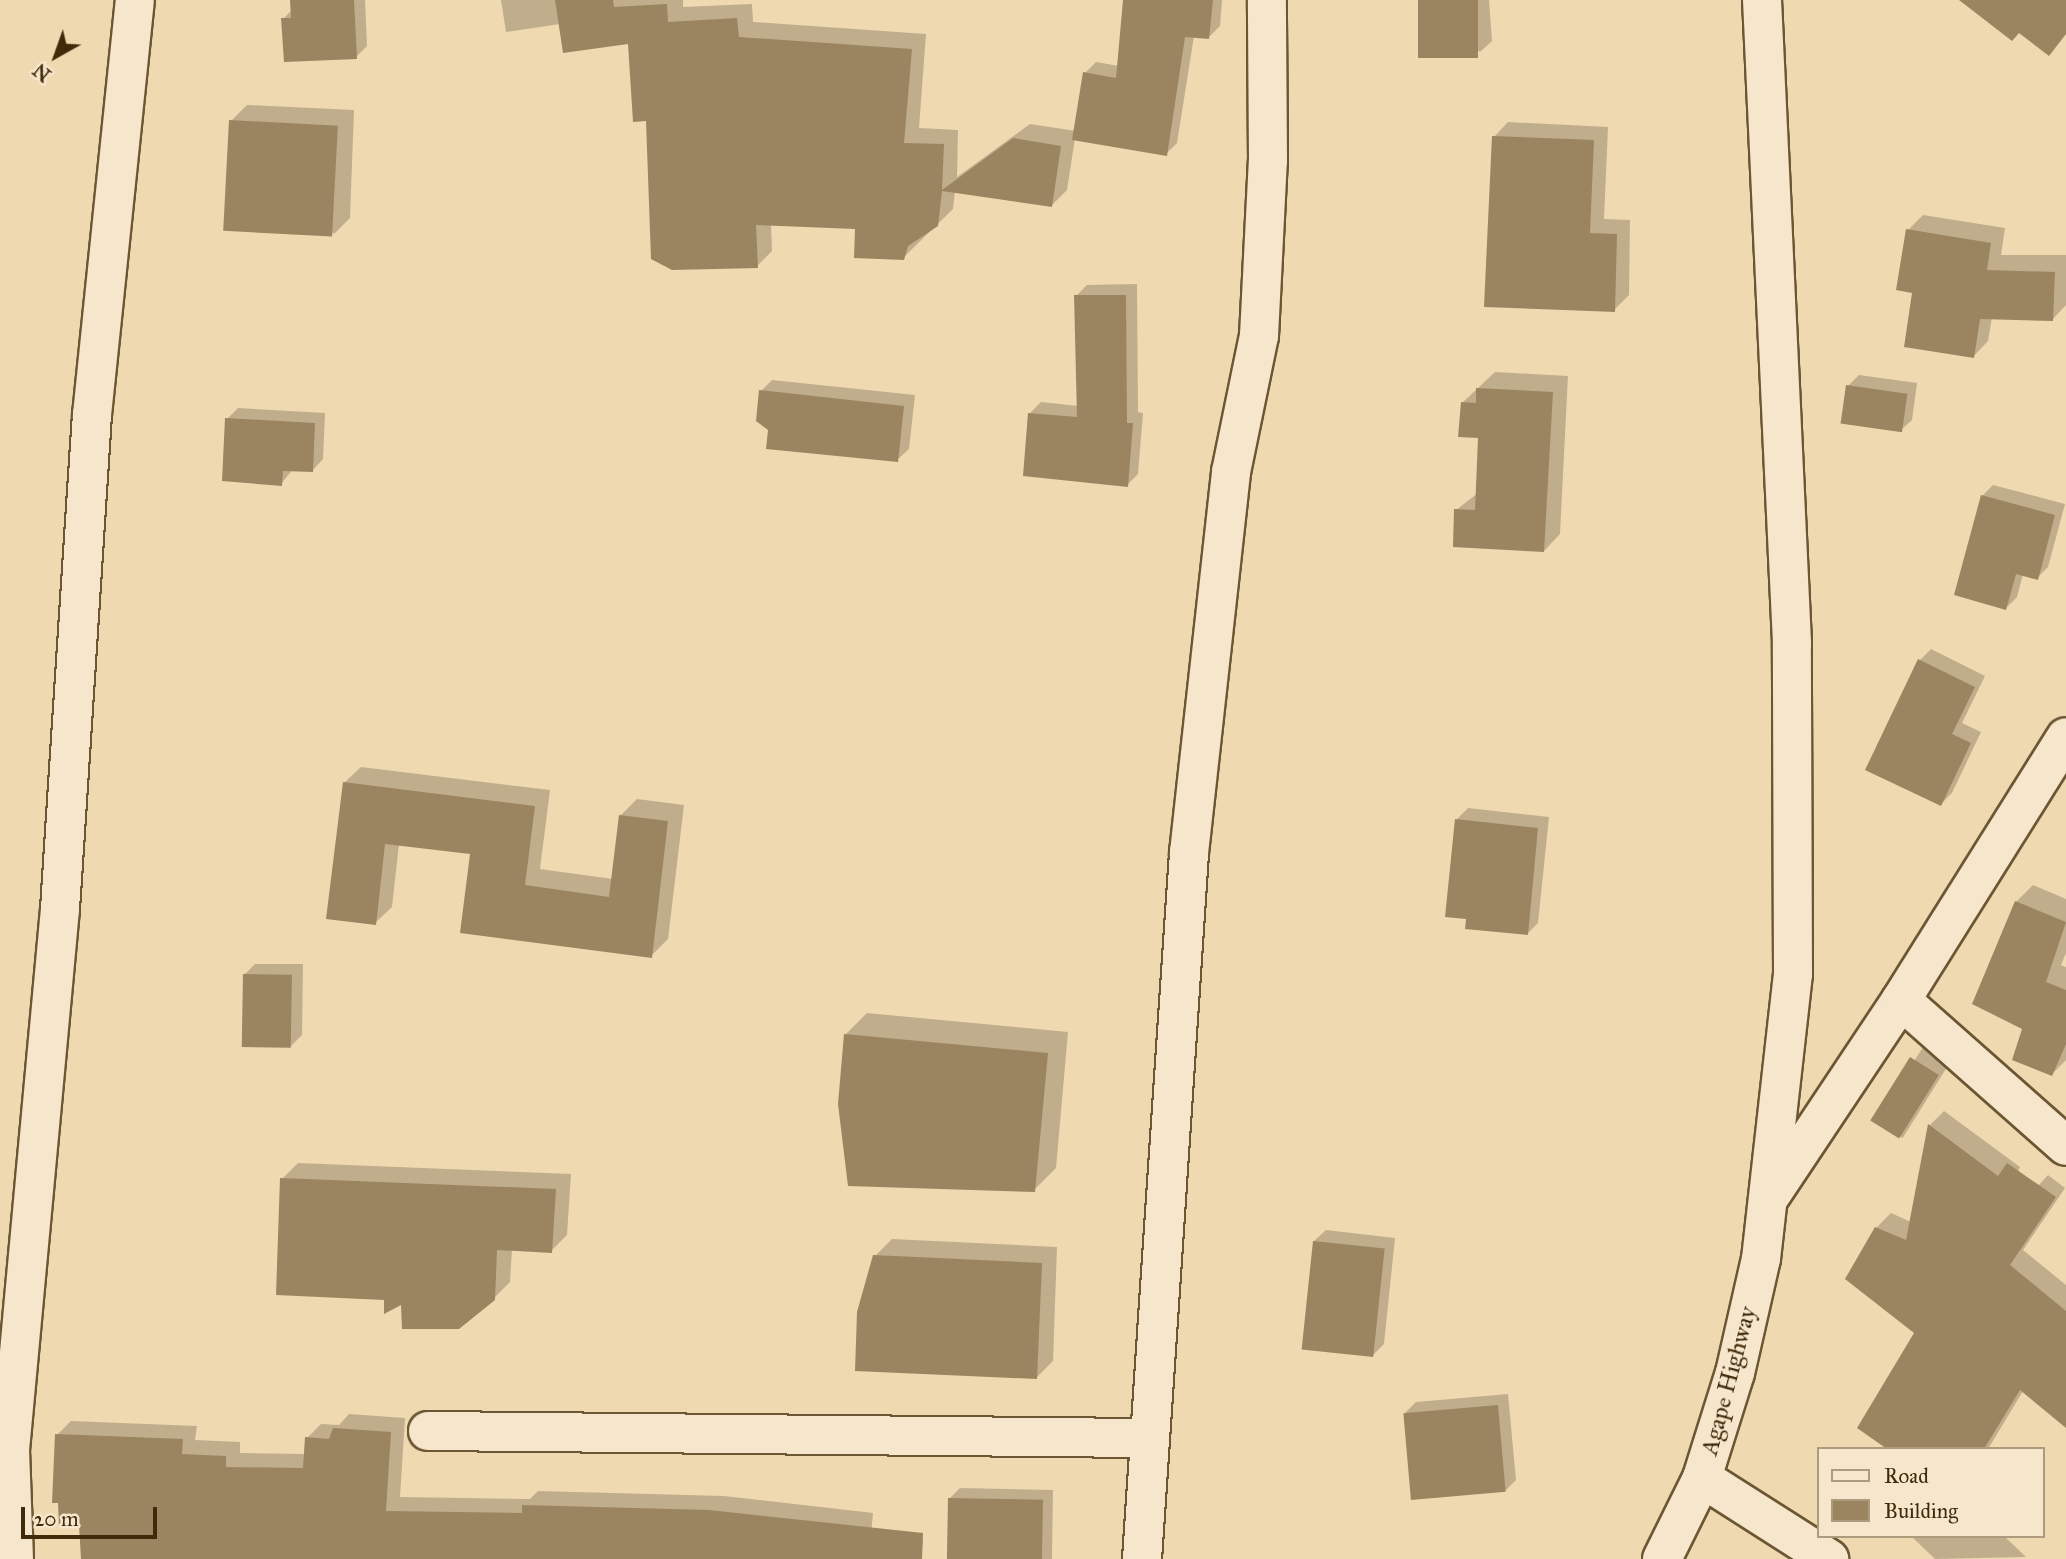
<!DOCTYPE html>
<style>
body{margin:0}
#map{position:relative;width:2066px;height:1559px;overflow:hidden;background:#efd9b0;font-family:"IM FELL Great Primer",serif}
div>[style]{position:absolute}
.shadow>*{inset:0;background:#0003;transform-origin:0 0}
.building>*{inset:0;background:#9b8560;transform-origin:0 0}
.roads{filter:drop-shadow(2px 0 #6c5633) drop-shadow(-2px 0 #6c5633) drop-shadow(0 2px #6c5633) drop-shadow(0 -2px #6c5633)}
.minor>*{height:38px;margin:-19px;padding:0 19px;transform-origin:19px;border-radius:19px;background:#f5e6cc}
.tertiary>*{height:38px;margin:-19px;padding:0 19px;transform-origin:19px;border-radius:19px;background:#f5e6cc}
span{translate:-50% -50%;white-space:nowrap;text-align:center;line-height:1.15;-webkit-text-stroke:5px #f5e6cc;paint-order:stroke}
.street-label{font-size:24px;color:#412a09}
.legend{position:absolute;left:1817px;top:1447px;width:228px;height:91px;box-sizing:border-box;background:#f5e6cc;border:2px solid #ad9b7e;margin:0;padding:9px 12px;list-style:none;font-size:21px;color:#412a09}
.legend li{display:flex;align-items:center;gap:14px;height:35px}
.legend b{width:35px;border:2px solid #ad9b7e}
.north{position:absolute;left:21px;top:21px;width:70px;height:70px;-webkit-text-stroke:5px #f5e6cc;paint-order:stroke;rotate:220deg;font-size:19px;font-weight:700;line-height:28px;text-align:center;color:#412a09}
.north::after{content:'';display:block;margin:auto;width:24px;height:32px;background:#412a09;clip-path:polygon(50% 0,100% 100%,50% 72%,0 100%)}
.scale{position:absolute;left:21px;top:1507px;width:136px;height:32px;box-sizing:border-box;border:4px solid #412a09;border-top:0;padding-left:9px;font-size:21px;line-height:24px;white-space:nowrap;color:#412a09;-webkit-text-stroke:5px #f5e6cc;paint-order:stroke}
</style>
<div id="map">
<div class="shadow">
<div style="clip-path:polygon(292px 0,365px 0,367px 46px,356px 57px,283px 19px,292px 10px)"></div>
<div style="clip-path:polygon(501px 0,683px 0,683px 7px,752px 4px,753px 22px,926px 34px,919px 128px,958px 130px,957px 177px,1030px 124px,1076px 131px,1085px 73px,1096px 62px,1119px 66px,1125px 0,1222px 0,1220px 26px,1209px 37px,1194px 36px,1177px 143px,1166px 154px,1075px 138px,1067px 190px,1052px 205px,955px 191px,953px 209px,903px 258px,857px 227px,771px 224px,772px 251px,757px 266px,648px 119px,630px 42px,560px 24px,506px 32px)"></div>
<div style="clip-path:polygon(1419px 0,1489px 0,1492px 41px,1480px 52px)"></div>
<div style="clip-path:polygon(247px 105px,354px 110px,350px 218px,334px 234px,231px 121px)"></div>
<div style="clip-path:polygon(1508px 122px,1608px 127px,1604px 219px,1630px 220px,1629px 295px,1614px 310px,1494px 137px)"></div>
<div style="clip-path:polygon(1923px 215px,2005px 228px,2001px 255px,2066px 255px,2066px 305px,2053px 319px,1992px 317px,1988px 341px,1973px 357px,1914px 291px,1908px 230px)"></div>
<div style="clip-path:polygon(1137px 284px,1138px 412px,1143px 413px,1138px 474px,1127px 485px,1030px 413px,1041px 402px,1078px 406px,1076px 296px,1087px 285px)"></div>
<div style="clip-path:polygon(1495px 372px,1568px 376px,1560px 534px,1544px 551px,1456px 510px,1478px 493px,1480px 436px,1462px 403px)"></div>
<div style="clip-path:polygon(1859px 375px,1917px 383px,1912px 420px,1900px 431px,1848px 386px)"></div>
<div style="clip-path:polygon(772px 380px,915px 395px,909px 449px,897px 460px,770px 430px,761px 391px)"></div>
<div style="clip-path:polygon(238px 408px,325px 413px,323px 459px,312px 471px,293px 469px,281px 484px,227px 419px)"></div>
<div style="clip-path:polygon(1993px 485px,2065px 504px,2048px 567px,2037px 578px,2023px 574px,2017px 597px,2006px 608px,1982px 496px)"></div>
<div style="clip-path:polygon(1931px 649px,1985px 676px,1962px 723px,1981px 732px,1952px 793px,1941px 804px,1920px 660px)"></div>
<div style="clip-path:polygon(361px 767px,550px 790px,540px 869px,613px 879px,621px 815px,637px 799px,684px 805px,668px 939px,651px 956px,462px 931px,472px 853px,399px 844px,392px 907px,375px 923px,344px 783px)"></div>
<div style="clip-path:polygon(1468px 808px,1549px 817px,1538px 923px,1527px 934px,1457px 819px)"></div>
<div style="clip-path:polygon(2033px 885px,2066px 899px,2066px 953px,2061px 965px,2066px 967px,2066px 1060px,2052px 1074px,2024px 1028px,2016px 902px)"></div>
<div style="clip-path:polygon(255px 964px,303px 964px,302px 1035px,291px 1046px,244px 975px)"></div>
<div style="clip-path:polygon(867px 1013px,1068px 1032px,1056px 1168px,1034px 1190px,846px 1034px)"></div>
<div style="left:1923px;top:1047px;width:31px;height:88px;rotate:32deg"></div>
<div style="clip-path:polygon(1944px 1111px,2020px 1167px,1988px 1242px,2048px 1175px,2065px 1188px,2023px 1250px,2066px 1285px,2066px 1426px,2023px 1391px,1988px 1449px,1890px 1449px,1917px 1333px,1876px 1228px,1891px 1213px,1911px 1222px,1930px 1125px)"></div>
<div style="clip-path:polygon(298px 1163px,571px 1174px,567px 1235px,551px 1251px,512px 1249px,510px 1282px,494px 1298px,403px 1302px,386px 1298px,282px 1179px)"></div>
<div style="clip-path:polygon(1326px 1230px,1395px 1238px,1384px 1344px,1373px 1355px,1314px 1241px)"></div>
<div style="clip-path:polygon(892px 1239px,1057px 1247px,1053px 1361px,1037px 1377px,875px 1256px)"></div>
<div style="clip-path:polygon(1508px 1394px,1516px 1480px,1505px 1491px,1405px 1413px,1416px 1402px)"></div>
<div style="clip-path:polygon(349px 1414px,405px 1418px,400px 1497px,530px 1499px,538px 1491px,724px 1496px,873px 1513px,871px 1535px,923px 1540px,921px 1559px,83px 1559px,81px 1523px,57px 1435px,71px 1421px,197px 1426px,195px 1440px,240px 1442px,240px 1453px,305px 1454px,307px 1438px,321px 1424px,339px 1425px)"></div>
<div style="clip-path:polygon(960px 1488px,1053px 1490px,1052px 1559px,948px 1559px,949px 1499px)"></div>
<div style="clip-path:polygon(1911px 1536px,2004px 1536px,2026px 1557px,1935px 1559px)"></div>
</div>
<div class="building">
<div style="clip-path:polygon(290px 0,354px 0,357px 59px,284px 62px,281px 18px,291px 18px)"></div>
<div style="clip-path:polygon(555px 0,613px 0,614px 7px,667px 4px,668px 22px,737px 18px,739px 37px,912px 49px,904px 143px,944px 144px,942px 190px,1013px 138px,1061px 146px,1052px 207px,942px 191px,938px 226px,908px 246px,904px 260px,854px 258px,855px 229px,756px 225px,758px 268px,672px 270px,651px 259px,646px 121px,633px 122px,628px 44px,563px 53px)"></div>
<div style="clip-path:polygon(1123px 0,1213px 0,1209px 39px,1185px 37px,1167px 156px,1072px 140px,1083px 72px,1116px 78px)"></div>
<div style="left:1418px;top:0;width:60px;height:58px"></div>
<div style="clip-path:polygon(1959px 0,2066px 0,2066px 34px,2049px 56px,2019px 33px,2012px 41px)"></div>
<div style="left:229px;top:120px;width:109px;height:111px;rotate:3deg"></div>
<div style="clip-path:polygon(1492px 136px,1594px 140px,1590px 233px,1617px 234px,1615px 312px,1484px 307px)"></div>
<div style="clip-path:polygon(1906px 229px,1991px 243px,1987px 270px,2055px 272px,2053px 321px,1980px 319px,1974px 358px,1904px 347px,1912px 293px,1896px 290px)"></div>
<div style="clip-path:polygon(1074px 295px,1126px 295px,1127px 423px,1133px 423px,1128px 487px,1023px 476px,1028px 413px,1077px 417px)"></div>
<div style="left:1846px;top:385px;width:62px;height:39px;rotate:8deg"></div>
<div style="clip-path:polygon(1476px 388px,1553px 392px,1544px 552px,1453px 547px,1454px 509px,1475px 510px,1478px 438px,1458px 437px,1461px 402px,1476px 403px)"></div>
<div style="clip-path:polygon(759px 390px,904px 406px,898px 462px,766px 449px,768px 430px,756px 421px)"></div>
<div style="clip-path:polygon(225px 418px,315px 423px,313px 472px,283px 471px,282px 486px,222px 481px)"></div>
<div style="clip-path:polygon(1981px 495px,2055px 515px,2038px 580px,2016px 574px,2006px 610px,1954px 595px)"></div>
<div style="clip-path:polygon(1918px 659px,1975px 687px,1952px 734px,1971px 743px,1941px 806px,1865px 770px)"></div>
<div style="clip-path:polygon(343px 782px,535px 806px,525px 885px,609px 897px,619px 815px,668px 821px,652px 958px,460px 933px,470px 854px,385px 844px,376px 925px,326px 919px)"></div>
<div style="clip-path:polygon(1455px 819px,1538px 828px,1528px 935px,1465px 929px,1466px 919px,1445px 917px)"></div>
<div style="clip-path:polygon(2015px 901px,2066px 922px,2046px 982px,2066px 990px,2066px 1044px,2052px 1076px,2012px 1060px,2022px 1029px,1972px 1004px)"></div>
<div style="left:243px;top:974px;width:49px;height:73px;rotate:1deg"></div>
<div style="clip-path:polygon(844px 1034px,1048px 1053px,1035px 1192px,848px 1186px,838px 1104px)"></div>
<div style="left:1910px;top:1057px;width:34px;height:75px;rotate:32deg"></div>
<div style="clip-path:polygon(1928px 1124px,1998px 1176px,2007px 1163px,2056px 1197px,2010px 1265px,2066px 1311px,2066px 1428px,2020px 1390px,1984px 1449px,1887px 1449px,1857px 1428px,1914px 1333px,1845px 1279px,1875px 1227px,1906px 1240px)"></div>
<div style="clip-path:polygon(280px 1178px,556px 1189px,552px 1253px,497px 1250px,495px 1300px,459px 1329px,402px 1329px,401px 1305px,384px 1314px,384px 1300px,276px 1295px)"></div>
<div style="left:1313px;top:1241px;width:72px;height:109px;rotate:6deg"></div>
<div style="clip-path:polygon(873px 1255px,1042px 1263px,1037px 1379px,855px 1371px,857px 1312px)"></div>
<div style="left:1498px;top:1405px;width:87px;height:95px;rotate:85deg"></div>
<div style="clip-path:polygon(333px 1428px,391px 1432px,386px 1511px,522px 1513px,522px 1505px,709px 1510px,923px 1533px,922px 1559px,81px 1559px,79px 1525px,59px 1526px,58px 1503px,52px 1503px,55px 1434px,183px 1439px,182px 1454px,226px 1456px,226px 1467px,303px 1468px,305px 1437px,329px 1439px)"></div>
<div style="left:948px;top:1498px;width:95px;height:61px;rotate:1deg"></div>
</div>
<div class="roads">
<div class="minor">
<div style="left:1901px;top:1000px;width:220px;rotate:41.5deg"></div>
<div style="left:1771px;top:1195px;width:234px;rotate:-56.3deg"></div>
<div style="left:1901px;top:1000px;width:310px;rotate:-57.9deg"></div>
<div style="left:428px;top:1431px;width:722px;rotate:0.56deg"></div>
<div style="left:1702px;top:1478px;width:151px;rotate:32.5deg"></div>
<div style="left:14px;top:1559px;width:109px;rotate:-92.1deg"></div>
<div style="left:10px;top:1450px;width:543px;rotate:-84.72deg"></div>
<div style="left:60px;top:909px;width:495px;rotate:-86.3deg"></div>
<div style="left:92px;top:415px;width:417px;rotate:-84.1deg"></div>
<div style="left:1142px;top:1559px;width:708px;rotate:-86.19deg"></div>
<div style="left:1189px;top:853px;width:383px;rotate:-83.7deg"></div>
<div style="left:1231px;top:472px;width:139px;rotate:-78.4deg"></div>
<div style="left:1259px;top:336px;width:175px;rotate:-87.1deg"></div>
<div style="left:1268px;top:161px;width:161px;rotate:-90.4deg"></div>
</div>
<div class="tertiary">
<div style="left:1662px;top:1559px;width:90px;rotate:-63.7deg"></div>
<div style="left:1702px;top:1478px;width:110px;rotate:-72.6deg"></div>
<div style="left:1735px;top:1373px;width:117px;rotate:-77.2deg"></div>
<div style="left:1761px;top:1259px;width:287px;rotate:-83.6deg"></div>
<div style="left:1793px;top:974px;width:331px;rotate:-90.2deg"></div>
<div style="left:1792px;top:643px;width:644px;rotate:-92.67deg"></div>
</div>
</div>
<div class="street-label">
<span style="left:1729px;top:1381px;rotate:-75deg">Agape Highway</span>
</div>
<ul class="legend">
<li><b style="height:9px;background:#f5e6cc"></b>Road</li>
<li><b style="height:19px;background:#9b8560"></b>Building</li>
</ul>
<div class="north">N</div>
<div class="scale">20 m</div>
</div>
